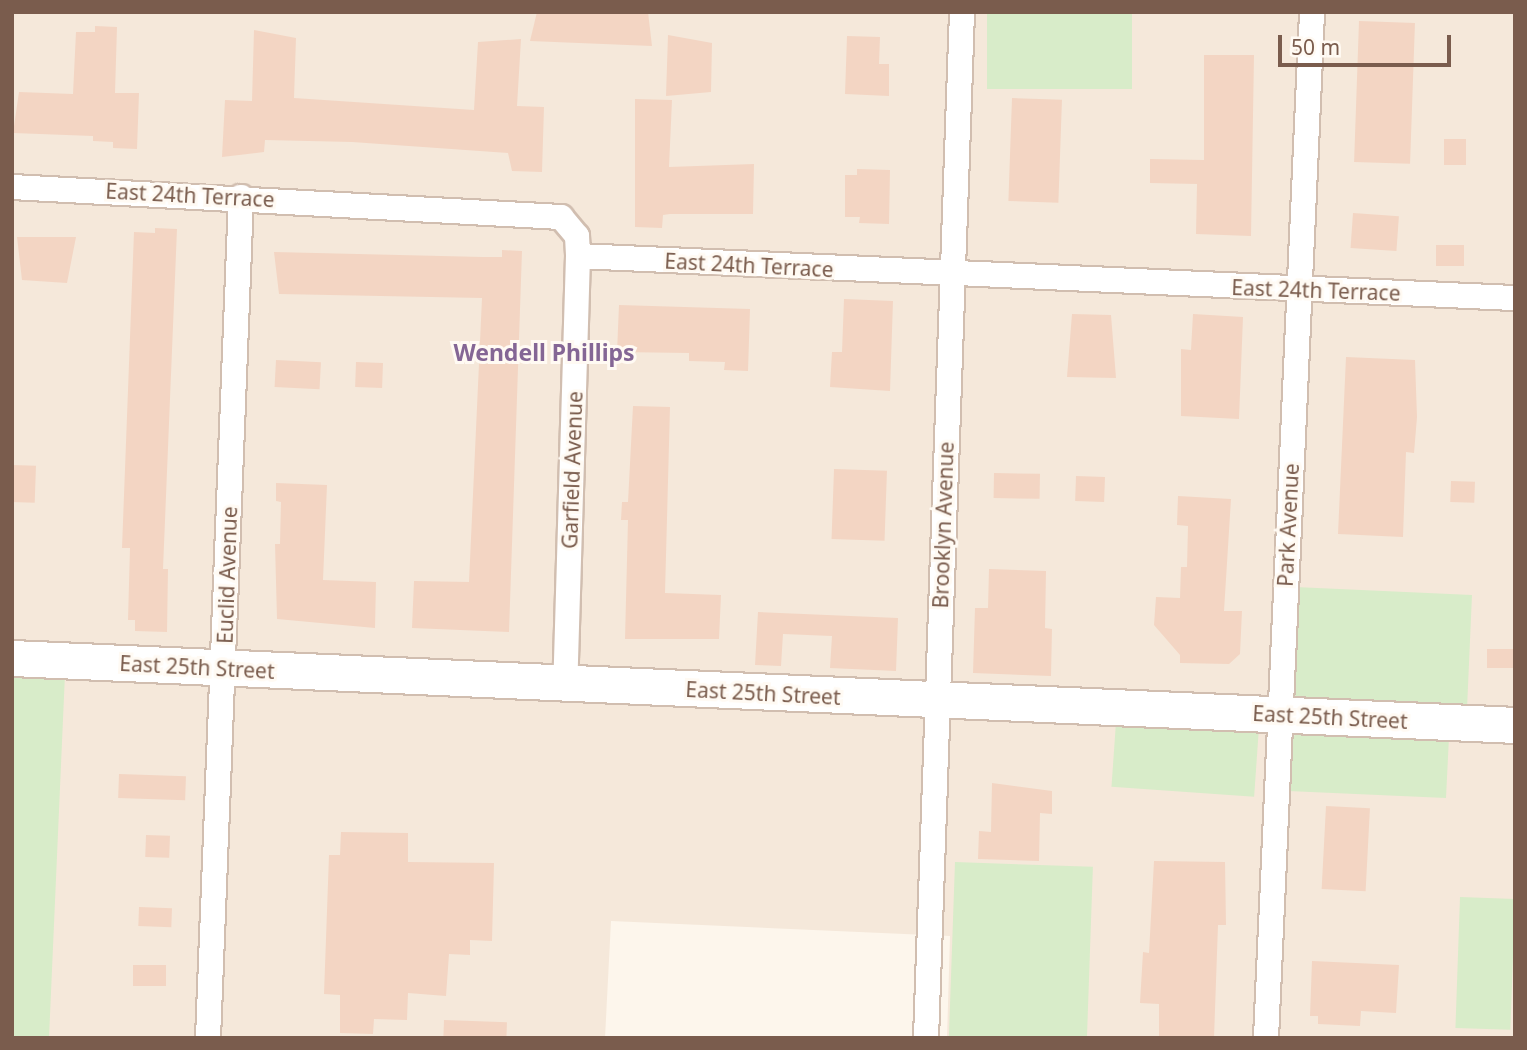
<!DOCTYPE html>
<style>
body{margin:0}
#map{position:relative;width:1527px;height:1050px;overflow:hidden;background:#fdf6ec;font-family:"Noto Sans",sans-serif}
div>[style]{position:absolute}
.residential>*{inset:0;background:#f5e8da}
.green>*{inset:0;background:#d8ecc9;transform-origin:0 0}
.building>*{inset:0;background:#f3d5c3;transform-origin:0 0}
.roads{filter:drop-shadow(2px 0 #d1beb0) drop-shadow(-2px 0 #d1beb0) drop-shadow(0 2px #d1beb0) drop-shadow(0 -2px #d1beb0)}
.street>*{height:24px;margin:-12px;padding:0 12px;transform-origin:12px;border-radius:12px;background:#fff}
.secondary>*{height:35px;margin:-17.5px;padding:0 17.5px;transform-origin:17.5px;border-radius:17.5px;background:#fff}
span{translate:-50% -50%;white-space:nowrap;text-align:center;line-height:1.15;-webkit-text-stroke:6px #fffaf3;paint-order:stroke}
.street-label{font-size:21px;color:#7a5c4d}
.neighbourhood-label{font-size:23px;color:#846695;font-weight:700}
.frame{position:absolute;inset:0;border:14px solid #7a5c4d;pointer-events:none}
.scale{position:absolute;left:1278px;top:35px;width:173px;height:32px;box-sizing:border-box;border:4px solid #7a5c4d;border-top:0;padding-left:9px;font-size:21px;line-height:24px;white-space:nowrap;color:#7a5c4d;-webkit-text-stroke:5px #fffaf3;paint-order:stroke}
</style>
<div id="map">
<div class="residential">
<div style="clip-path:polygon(12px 12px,1515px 12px,1515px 1038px,947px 1038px,950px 936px,611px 921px,605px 1038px,12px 1038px)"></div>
</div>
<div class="green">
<div style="left:987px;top:12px;width:145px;height:77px"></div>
<div style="clip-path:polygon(1295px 587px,1472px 595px,1467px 709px,1297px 701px,1292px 694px)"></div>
<div style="clip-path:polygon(12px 672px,65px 674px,49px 1038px,12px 1038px)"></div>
<div style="left:1116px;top:722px;width:143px;height:65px;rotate:4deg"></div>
<div style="clip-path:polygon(1299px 731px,1449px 737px,1446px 798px,1288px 791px,1290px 740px)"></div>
<div style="left:955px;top:862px;width:138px;height:176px;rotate:2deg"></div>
<div style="left:1460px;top:897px;width:55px;height:131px;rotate:2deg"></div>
</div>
<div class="building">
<div style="clip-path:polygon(537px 12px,648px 12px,652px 46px,530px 41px)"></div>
<div style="left:1359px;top:21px;width:56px;height:141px;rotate:2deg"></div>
<div style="clip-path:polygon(95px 26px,117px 27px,115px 93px,139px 93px,137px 149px,113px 148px,113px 142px,93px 141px,93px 136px,13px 133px,19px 92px,73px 94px,76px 32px,95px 32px)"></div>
<div style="clip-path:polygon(254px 30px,296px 38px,294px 98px,474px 110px,478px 42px,521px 39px,517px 106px,544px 107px,542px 172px,512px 171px,508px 153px,352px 142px,265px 140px,264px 152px,222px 157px,225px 100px,252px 101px)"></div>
<div style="clip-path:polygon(668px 35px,712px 43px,711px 92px,666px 96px)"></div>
<div style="clip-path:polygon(847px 36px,880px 37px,879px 64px,889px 64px,889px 96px,845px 94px)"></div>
<div style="clip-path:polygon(1204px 55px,1254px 55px,1251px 236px,1196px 234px,1197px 184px,1150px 183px,1150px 159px,1204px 160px)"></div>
<div style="left:1012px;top:98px;width:50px;height:103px;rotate:2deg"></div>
<div style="clip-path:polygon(635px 99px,672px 100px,669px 167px,754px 164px,753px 214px,670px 214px,663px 215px,662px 228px,635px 227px)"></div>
<div style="left:1444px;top:139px;width:22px;height:26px"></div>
<div style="clip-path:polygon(857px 169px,890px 170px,889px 224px,859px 223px,860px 217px,845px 217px,845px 175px,857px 175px)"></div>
<div style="left:1353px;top:213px;width:46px;height:35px;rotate:4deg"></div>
<div style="clip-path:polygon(155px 228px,177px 229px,163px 569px,168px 569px,167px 632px,135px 631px,135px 620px,128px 620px,130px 548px,122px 548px,134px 232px,155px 233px)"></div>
<div style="clip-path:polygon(17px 237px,76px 237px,67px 283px,22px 280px)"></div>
<div style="left:1436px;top:245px;width:28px;height:21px"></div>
<div style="clip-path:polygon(502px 250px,522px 251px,509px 632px,412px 628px,414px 581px,469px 582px,482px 298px,279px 294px,274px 252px,483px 257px,502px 257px)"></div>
<div style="clip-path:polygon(844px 299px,893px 301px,890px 391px,830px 387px,832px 352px,842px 352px)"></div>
<div style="clip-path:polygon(619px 305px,750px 309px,748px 371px,724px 370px,725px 362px,689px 361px,689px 353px,617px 352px)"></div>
<div style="clip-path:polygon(1072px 314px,1111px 315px,1116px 378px,1067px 377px)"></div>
<div style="clip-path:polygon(1193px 314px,1243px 317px,1239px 419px,1181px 416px,1181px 349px,1191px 350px)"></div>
<div style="clip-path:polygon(1346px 357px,1415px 360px,1417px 417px,1414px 453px,1406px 452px,1403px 537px,1338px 534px)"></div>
<div style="left:276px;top:360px;width:45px;height:27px;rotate:3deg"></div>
<div style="left:356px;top:362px;width:27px;height:25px;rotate:2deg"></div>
<div style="clip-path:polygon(633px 406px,670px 407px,665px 593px,721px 595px,719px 639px,625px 639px,628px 520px,621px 520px,622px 502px,628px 502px)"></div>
<div style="left:12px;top:465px;width:24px;height:37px;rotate:2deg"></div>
<div style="left:834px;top:469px;width:53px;height:70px;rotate:2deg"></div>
<div style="left:994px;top:473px;width:46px;height:25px;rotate:1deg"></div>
<div style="left:1076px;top:476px;width:29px;height:25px;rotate:2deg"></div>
<div style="left:1451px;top:481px;width:24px;height:21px;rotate:2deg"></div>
<div style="clip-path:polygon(276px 483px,327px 485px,323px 580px,376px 582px,375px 628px,277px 619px,275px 544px,280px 544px,281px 502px,276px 501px)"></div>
<div style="clip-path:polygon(1178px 496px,1231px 499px,1224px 611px,1242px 611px,1240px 654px,1229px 664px,1180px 663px,1180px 655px,1154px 625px,1156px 597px,1180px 598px,1181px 567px,1187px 567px,1188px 526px,1177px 525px)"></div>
<div style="clip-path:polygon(989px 569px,1046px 571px,1045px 628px,1052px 629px,1051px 676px,973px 673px,975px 608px,988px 608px)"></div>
<div style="clip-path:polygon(758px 612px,898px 618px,896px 671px,830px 668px,832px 636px,783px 634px,781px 666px,755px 665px)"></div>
<div style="left:1487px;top:649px;width:26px;height:19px"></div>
<div style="left:119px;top:774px;width:67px;height:24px;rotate:2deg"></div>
<div style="clip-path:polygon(992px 783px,1052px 791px,1052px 814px,1040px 813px,1039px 861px,978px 859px,979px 831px,991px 832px)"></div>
<div style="left:1326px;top:806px;width:44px;height:83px;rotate:3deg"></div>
<div style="clip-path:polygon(341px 832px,408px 833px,408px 862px,494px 863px,492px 941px,470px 940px,470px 955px,449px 954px,446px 996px,408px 993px,407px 1020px,374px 1019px,373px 1034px,340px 1033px,340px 995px,324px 994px,329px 855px,340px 855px)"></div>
<div style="left:146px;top:835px;width:24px;height:22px;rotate:2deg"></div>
<div style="clip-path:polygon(1154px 861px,1225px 862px,1226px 925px,1218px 925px,1214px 1038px,1159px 1038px,1159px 1004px,1140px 1003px,1143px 952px,1149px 953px)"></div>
<div style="left:139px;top:907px;width:33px;height:19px;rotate:2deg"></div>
<div style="clip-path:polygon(1312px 961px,1399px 965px,1396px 1013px,1361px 1011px,1360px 1026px,1318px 1024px,1318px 1016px,1310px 1016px)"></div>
<div style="left:133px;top:965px;width:33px;height:21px"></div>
<div style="left:444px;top:1020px;width:63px;height:18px;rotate:2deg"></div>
</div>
<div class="roads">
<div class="street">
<div style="left:12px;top:187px;width:550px;rotate:3.13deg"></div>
<div style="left:561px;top:217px;width:25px;rotate:50deg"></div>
<div style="left:577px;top:236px;width:20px;rotate:87deg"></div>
<div style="left:578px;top:256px;width:428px;rotate:91.7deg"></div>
<div style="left:578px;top:256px;width:938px;rotate:2.57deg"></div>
<div style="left:208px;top:1038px;width:842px;rotate:-87.75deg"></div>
<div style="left:926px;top:1038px;width:1027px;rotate:-87.99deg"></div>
<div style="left:1266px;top:1038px;width:1027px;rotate:-87.43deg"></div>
</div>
<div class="secondary">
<div style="left:12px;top:658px;width:1504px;rotate:2.55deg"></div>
</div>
</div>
<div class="street-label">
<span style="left:190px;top:195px;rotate:3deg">East 24th Terrace</span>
<span style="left:749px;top:265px;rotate:3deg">East 24th Terrace</span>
<span style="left:1316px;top:290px;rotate:2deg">East 24th Terrace</span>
<span style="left:572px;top:470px;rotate:-88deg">Garfield Avenue</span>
<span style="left:943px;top:525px;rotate:-88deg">Brooklyn Avenue</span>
<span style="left:1288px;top:525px;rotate:-87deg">Park Avenue</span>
<span style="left:227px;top:575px;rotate:-88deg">Euclid Avenue</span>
<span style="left:197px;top:667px;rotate:3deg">East 25th Street</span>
<span style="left:763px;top:693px;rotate:3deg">East 25th Street</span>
<span style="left:1330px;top:717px;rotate:3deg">East 25th Street</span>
</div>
<div class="neighbourhood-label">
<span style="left:544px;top:352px">Wendell Phillips</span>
</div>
<div class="frame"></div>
<div class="scale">50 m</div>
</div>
